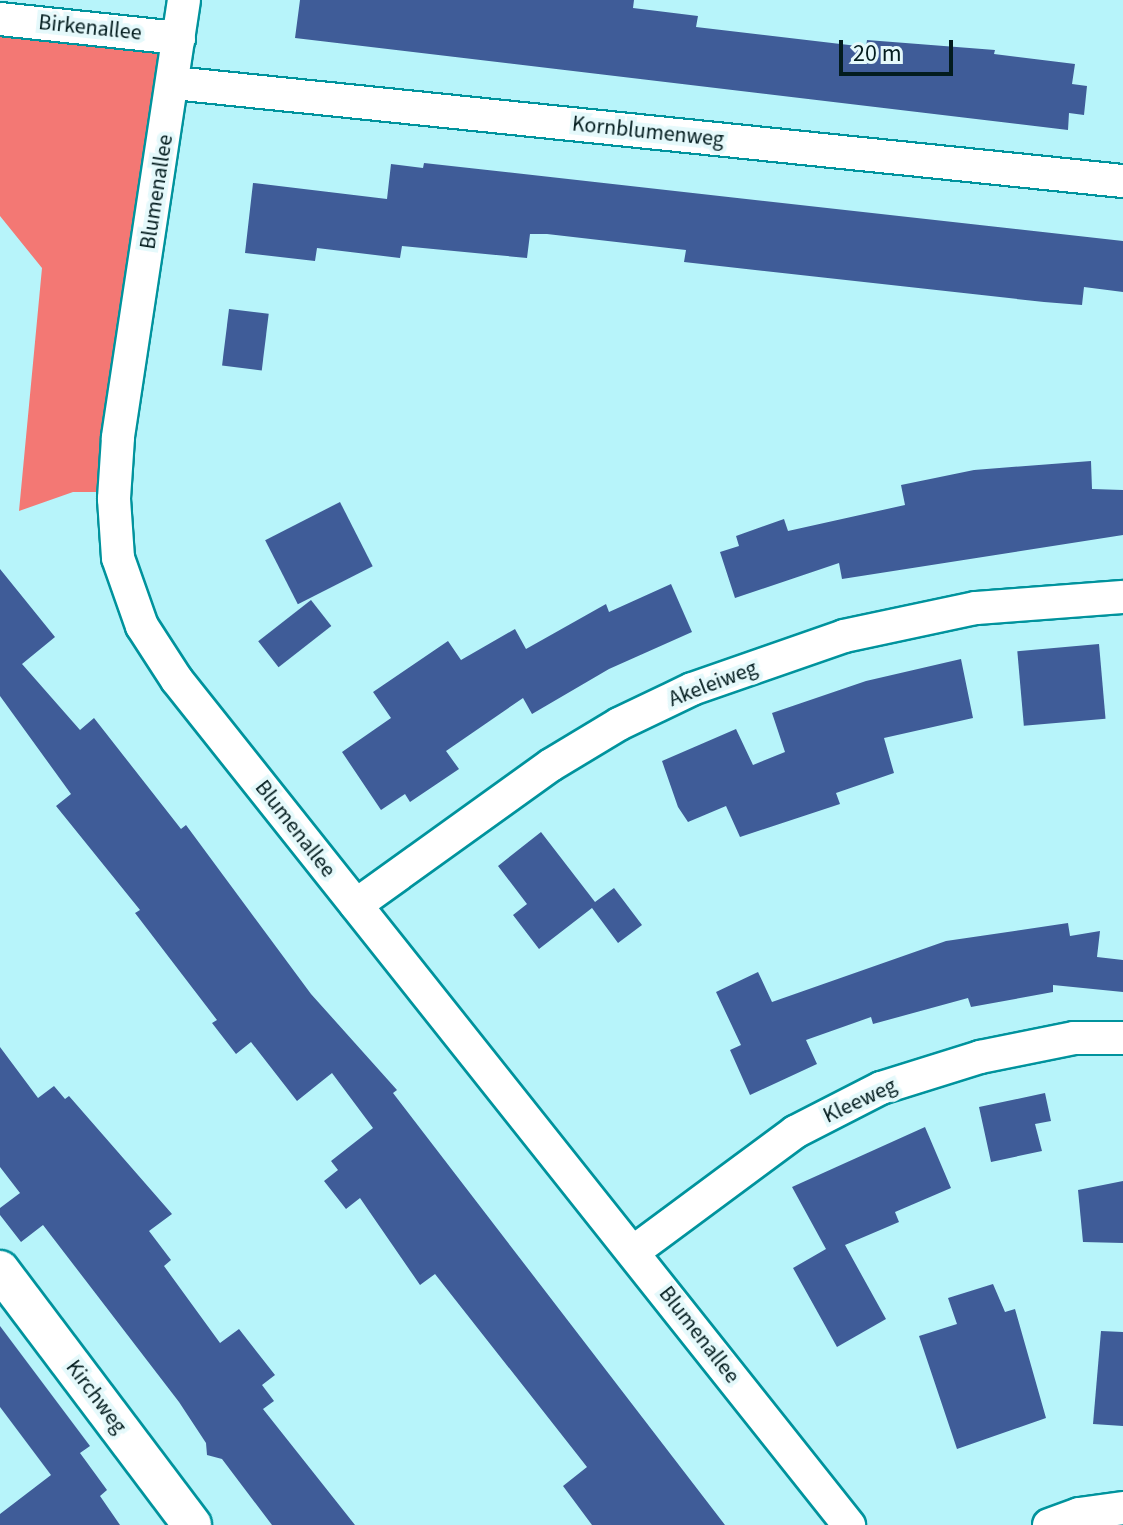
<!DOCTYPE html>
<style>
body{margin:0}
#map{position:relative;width:1123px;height:1525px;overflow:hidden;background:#b7f4fa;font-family:"Source Sans 3",sans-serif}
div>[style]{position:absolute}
.forest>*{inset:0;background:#f37874}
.building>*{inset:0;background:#3f5c98;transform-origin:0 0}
.roads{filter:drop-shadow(2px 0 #00939d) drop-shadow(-2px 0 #00939d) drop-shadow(0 2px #00939d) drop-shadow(0 -2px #00939d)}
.minor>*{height:32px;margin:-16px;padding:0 16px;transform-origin:16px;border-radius:16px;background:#fff}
.tertiary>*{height:38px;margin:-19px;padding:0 19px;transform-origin:19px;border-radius:19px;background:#fff}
span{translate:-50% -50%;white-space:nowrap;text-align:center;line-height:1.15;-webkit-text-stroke:8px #e5f9fb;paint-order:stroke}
.street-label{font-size:22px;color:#031c1e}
.scale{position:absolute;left:839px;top:40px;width:114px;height:36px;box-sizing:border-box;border:4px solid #031c1e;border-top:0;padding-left:10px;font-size:24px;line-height:28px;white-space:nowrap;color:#031c1e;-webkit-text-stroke:6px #e5f9fb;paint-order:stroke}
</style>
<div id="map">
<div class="forest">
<div style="clip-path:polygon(0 25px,173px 44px,107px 492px,73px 492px,19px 511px,42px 268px,0 216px)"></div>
</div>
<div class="building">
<div style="clip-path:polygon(300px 0,634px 0,633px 8px,698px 16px,696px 27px,866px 47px,867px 40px,995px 50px,994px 54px,1075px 64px,1072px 84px,1087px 86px,1084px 115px,1069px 113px,1068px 130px,295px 38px)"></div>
<div style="clip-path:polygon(424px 163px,1123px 241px,1123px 292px,1084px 287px,1082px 305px,1044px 302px,684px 262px,686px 250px,547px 234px,530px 234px,527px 258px,402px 246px,400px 258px,317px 248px,315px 261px,245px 253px,253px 183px,387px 199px,391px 164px,423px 168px)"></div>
<div style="left:229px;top:309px;width:40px;height:57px;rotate:7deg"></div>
<div style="clip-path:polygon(1091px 461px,1092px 489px,1123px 490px,1123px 535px,842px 579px,839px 563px,735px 598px,720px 552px,739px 546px,736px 536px,784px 519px,788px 531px,905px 505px,901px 485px,974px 470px)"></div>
<div style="left:340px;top:502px;width:72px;height:84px;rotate:63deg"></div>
<div style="clip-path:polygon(0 569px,55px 637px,22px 664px,80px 730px,94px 718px,181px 829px,186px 825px,311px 994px,397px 1090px,393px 1093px,725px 1525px,592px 1525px,563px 1486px,587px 1467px,543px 1411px,435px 1274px,420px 1285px,360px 1198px,346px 1209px,324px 1181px,338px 1170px,331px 1161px,373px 1128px,332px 1073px,297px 1101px,251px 1042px,236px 1054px,212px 1023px,217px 1020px,135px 913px,140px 910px,56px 806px,71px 794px,0 696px)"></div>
<div style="clip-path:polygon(671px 584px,692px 632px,609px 669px,532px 714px,523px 698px,446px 751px,459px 769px,410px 802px,405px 794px,381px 810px,342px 752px,391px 718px,373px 692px,448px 641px,461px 660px,515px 629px,526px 649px,606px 604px,609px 612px)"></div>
<div style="left:311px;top:600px;width:33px;height:67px;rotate:52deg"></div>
<div style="left:1099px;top:644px;width:75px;height:82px;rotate:85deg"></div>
<div style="clip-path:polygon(961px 659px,973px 718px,884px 738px,894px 773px,836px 793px,840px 804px,740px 837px,726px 806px,688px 822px,678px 807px,662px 761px,736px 729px,753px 765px,785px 752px,772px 713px,866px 681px)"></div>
<div style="clip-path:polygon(541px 832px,595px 902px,614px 888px,642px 925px,618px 943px,592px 908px,539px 949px,513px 915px,527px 904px,498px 866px)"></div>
<div style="clip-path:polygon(1068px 923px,1070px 936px,1100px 931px,1097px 957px,1123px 960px,1123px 992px,1053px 985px,1053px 992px,971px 1007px,968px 998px,873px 1024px,871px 1017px,806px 1040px,817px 1064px,750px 1095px,730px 1050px,741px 1045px,716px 992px,758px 972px,772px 1002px,946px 941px)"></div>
<div style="clip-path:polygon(0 1047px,38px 1098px,54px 1086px,65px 1099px,69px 1096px,172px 1214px,149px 1231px,171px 1260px,164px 1266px,220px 1343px,239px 1329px,275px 1375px,262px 1385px,274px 1401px,263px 1409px,355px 1525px,272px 1525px,222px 1459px,207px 1455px,206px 1443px,179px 1402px,43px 1225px,21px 1242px,0 1215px,0 1208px,20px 1193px,0 1167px)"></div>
<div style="clip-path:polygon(1045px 1093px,1051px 1121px,1035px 1124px,1042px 1151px,991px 1162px,979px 1107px)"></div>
<div style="clip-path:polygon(925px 1127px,951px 1188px,895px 1212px,899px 1222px,845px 1245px,886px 1319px,837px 1347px,793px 1268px,826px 1249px,792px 1187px)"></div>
<div style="clip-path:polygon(1123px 1181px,1123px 1243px,1083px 1242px,1078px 1190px)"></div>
<div style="clip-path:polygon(993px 1284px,1005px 1312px,1015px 1309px,1046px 1418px,957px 1449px,919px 1336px,957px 1324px,948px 1298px)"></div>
<div style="clip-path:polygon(0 1326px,90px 1446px,80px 1453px,107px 1490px,100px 1496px,120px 1525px,0 1525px,0 1514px,51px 1475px,0 1407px)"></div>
<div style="clip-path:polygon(1101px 1331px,1123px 1332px,1123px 1426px,1093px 1424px)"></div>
</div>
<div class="roads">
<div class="minor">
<div style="left:184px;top:0;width:443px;rotate:98.6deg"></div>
<div style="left:118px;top:438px;width:61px;rotate:93.8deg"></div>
<div style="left:114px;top:499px;width:59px;rotate:86.1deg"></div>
<div style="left:118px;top:558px;width:72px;rotate:70.6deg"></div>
<div style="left:142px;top:626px;width:64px;rotate:57.1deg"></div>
<div style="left:177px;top:680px;width:1080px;rotate:51.51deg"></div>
<div style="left:0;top:19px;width:180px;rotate:6.1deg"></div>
<div style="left:174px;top:83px;width:954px;rotate:5.9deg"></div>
<div style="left:356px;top:905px;width:240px;rotate:-35.7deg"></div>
<div style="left:551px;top:765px;width:79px;rotate:-31.1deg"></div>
<div style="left:619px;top:724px;width:81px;rotate:-25.6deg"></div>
<div style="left:692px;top:689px;width:161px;rotate:-19.2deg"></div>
<div style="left:844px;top:636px;width:135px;rotate:-12deg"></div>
<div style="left:976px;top:608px;width:147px;rotate:-4.3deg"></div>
<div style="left:633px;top:1252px;width:202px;rotate:-36.5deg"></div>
<div style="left:795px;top:1132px;width:97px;rotate:-27.1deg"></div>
<div style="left:881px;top:1088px;width:104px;rotate:-17.4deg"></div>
<div style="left:980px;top:1057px;width:96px;rotate:-11.4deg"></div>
<div style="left:1074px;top:1038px;width:49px"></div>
<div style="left:1049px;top:1525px;width:32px;rotate:-20deg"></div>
<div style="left:1079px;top:1514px;width:44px;rotate:-7.8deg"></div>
</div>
<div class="tertiary">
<div style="left:0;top:1270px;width:319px;rotate:53deg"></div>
</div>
</div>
<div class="street-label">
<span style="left:90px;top:28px;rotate:6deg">Birkenallee</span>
<span style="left:648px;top:132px;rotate:6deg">Kornblumenweg</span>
<span style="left:157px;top:192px;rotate:-81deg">Blumenallee</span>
<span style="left:713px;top:684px;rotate:-21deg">Akeleiweg</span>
<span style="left:295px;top:829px;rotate:52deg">Blumenallee</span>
<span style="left:860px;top:1101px;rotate:-25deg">Kleeweg</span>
<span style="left:699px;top:1335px;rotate:52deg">Blumenallee</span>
<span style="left:96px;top:1397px;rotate:53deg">Kirchweg</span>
</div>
<div class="scale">20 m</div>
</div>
